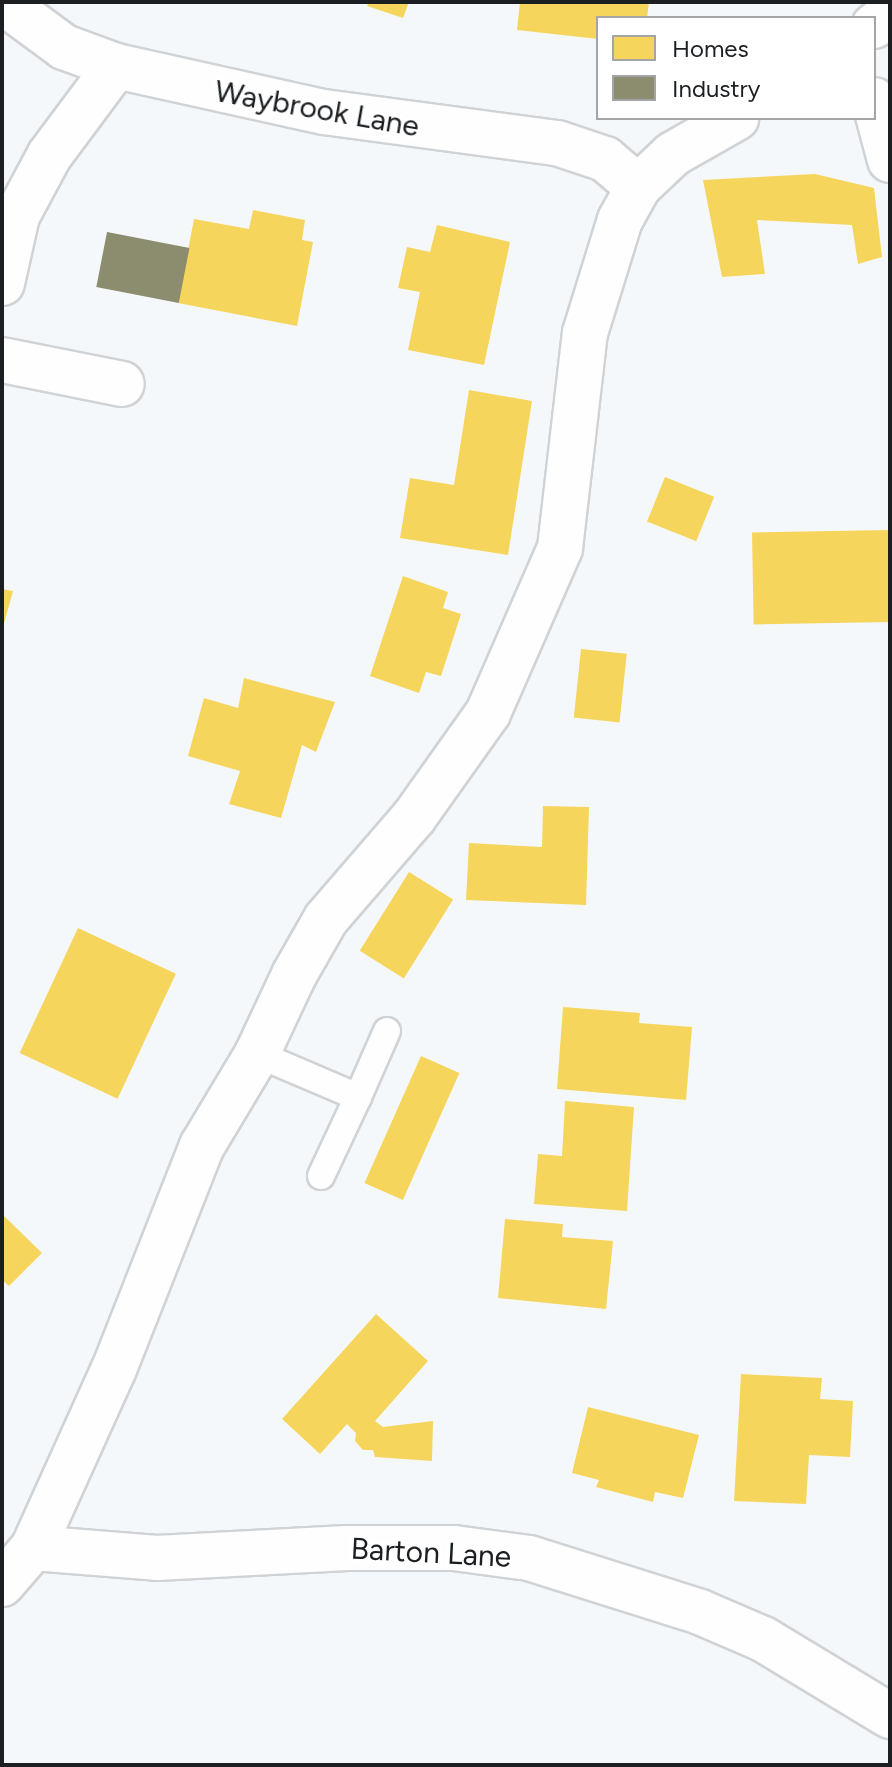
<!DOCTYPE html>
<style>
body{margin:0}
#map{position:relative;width:892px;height:1767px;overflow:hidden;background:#f5f8fb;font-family:Figtree,sans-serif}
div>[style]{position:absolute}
.homes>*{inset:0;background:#f6d55c;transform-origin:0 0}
.industry>*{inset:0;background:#8c8c6e;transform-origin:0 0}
.roads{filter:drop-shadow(2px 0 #d0d3d6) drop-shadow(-2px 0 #d0d3d6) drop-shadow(0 2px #d0d3d6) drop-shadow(0 -2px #d0d3d6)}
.lane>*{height:26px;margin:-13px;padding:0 13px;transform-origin:13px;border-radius:13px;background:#fefefe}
.street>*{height:44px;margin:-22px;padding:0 22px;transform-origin:22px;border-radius:22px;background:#fefefe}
span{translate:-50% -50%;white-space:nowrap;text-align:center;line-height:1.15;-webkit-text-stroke:8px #fff;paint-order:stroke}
.street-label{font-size:30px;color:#1b1f22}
.frame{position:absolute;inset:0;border:4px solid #1b1f22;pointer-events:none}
.legend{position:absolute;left:596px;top:16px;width:280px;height:104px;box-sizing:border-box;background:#fff;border:2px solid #a4a5a7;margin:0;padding:10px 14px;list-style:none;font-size:24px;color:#1b1f22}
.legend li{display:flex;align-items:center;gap:16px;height:40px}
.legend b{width:40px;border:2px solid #a4a5a7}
</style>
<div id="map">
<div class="homes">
<div style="clip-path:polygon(369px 2px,409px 2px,403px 18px,367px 6px)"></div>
<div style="clip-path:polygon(520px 2px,649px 2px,647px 18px,598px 18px,598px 39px,517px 30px)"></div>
<div style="clip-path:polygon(815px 174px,874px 188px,882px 257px,858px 264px,852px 225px,757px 220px,765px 274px,722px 277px,703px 180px)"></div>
<div style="clip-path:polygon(253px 210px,305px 220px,302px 240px,313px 242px,297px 326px,178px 303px,194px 219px,249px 229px)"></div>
<div style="clip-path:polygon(437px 225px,510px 242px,484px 365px,408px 350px,420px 292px,398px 288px,407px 247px,430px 252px)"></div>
<div style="clip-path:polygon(469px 390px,532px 401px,508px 555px,400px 538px,410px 478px,454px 485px)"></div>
<div style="left:665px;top:477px;width:53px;height:48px;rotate:22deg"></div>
<div style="left:889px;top:530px;width:92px;height:137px;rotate:89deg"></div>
<div style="clip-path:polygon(403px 576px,448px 592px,443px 608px,461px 614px,441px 676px,426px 672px,419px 693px,370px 676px)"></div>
<div style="clip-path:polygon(2px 589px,13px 591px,3px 627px,2px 627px)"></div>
<div style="left:581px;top:649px;width:46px;height:69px;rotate:6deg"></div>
<div style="clip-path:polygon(244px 678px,335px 702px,316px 752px,302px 745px,281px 818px,229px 804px,240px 771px,188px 756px,204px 698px,238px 708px)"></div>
<div style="clip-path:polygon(543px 806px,589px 807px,586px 905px,466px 900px,469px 843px,542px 847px)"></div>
<div style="left:409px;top:872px;width:52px;height:93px;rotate:32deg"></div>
<div style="left:78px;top:928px;width:108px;height:138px;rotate:25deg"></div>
<div style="clip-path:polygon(563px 1007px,640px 1013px,639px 1023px,692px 1027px,686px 1100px,557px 1089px)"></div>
<div style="left:421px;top:1056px;width:42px;height:139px;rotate:24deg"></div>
<div style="clip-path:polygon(565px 1101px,634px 1107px,627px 1211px,534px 1204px,538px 1154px,562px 1156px)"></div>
<div style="clip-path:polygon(2px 1214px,42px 1253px,9px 1286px,2px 1280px)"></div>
<div style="clip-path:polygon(505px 1219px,563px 1224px,562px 1237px,613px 1241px,606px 1309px,498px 1298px)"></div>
<div style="clip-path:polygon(376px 1314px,428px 1361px,375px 1421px,383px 1427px,433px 1421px,432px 1461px,375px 1457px,373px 1450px,363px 1450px,355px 1441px,356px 1433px,347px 1424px,320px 1454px,282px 1419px)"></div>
<div style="clip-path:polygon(741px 1374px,822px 1378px,820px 1399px,853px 1401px,850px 1457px,809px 1455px,806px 1504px,734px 1501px)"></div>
<div style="clip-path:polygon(588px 1407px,699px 1435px,683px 1498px,655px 1492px,653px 1502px,596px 1487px,599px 1480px,572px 1473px)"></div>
</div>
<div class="industry">
<div style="left:107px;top:232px;width:84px;height:56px;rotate:11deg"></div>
</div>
<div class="roads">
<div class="lane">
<div style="left:257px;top:1054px;width:110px;rotate:23.1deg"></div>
<div style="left:358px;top:1097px;width:72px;rotate:-66.3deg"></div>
<div style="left:321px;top:1176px;width:87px;rotate:-64.9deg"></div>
</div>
<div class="street">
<div style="left:3px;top:2px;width:76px;rotate:36.4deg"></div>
<div style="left:64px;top:47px;width:55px;rotate:20.1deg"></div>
<div style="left:116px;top:66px;width:213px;rotate:12.5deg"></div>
<div style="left:324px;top:112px;width:235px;rotate:7.6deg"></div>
<div style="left:557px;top:143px;width:51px;rotate:18.4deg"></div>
<div style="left:605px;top:159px;width:43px;rotate:40.3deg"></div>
<div style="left:874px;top:26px;width:21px;rotate:-39deg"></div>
<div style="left:874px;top:100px;width:62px;rotate:75.1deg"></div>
<div style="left:2px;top:283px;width:69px;rotate:-77.4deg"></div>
<div style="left:17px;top:216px;width:68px;rotate:-61.9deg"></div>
<div style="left:49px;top:156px;width:112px;rotate:-53.3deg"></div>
<div style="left:2px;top:360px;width:122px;rotate:11.3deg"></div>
<div style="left:33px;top:1548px;width:124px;rotate:4.6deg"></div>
<div style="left:157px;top:1558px;width:190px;rotate:-3deg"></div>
<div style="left:347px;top:1548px;width:107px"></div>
<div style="left:454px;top:1548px;width:76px;rotate:7.6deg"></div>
<div style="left:529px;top:1558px;width:179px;rotate:17.5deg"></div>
<div style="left:700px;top:1612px;width:69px;rotate:23.2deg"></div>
<div style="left:763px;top:1639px;width:149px;rotate:31.2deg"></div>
<div style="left:2px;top:1584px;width:48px;rotate:-49.3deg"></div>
<div style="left:33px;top:1548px;width:196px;rotate:-65.7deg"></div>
<div style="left:114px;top:1369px;width:240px;rotate:-68.5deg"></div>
<div style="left:202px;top:1146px;width:107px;rotate:-59.1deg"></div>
<div style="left:257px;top:1054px;width:87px;rotate:-64.9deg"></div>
<div style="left:294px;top:975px;width:64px;rotate:-60.3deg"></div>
<div style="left:326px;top:919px;width:135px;rotate:-49.2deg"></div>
<div style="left:414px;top:817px;width:128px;rotate:-54.6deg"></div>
<div style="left:488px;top:713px;width:180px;rotate:-66.4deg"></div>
<div style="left:560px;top:548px;width:216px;rotate:-83.4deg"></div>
<div style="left:585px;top:333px;width:118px;rotate:-72.8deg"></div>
<div style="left:620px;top:220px;width:38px;rotate:-61deg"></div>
<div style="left:638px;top:187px;width:48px;rotate:-43.3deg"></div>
<div style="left:673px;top:154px;width:73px;rotate:-29.7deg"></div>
</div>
</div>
<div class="street-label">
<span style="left:317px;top:109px;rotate:10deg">Waybrook Lane</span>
<span style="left:431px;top:1553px;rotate:3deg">Barton Lane</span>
</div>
<div class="frame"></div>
<ul class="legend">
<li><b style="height:22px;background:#f6d55c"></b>Homes</li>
<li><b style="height:22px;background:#8c8c6e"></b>Industry</li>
</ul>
</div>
